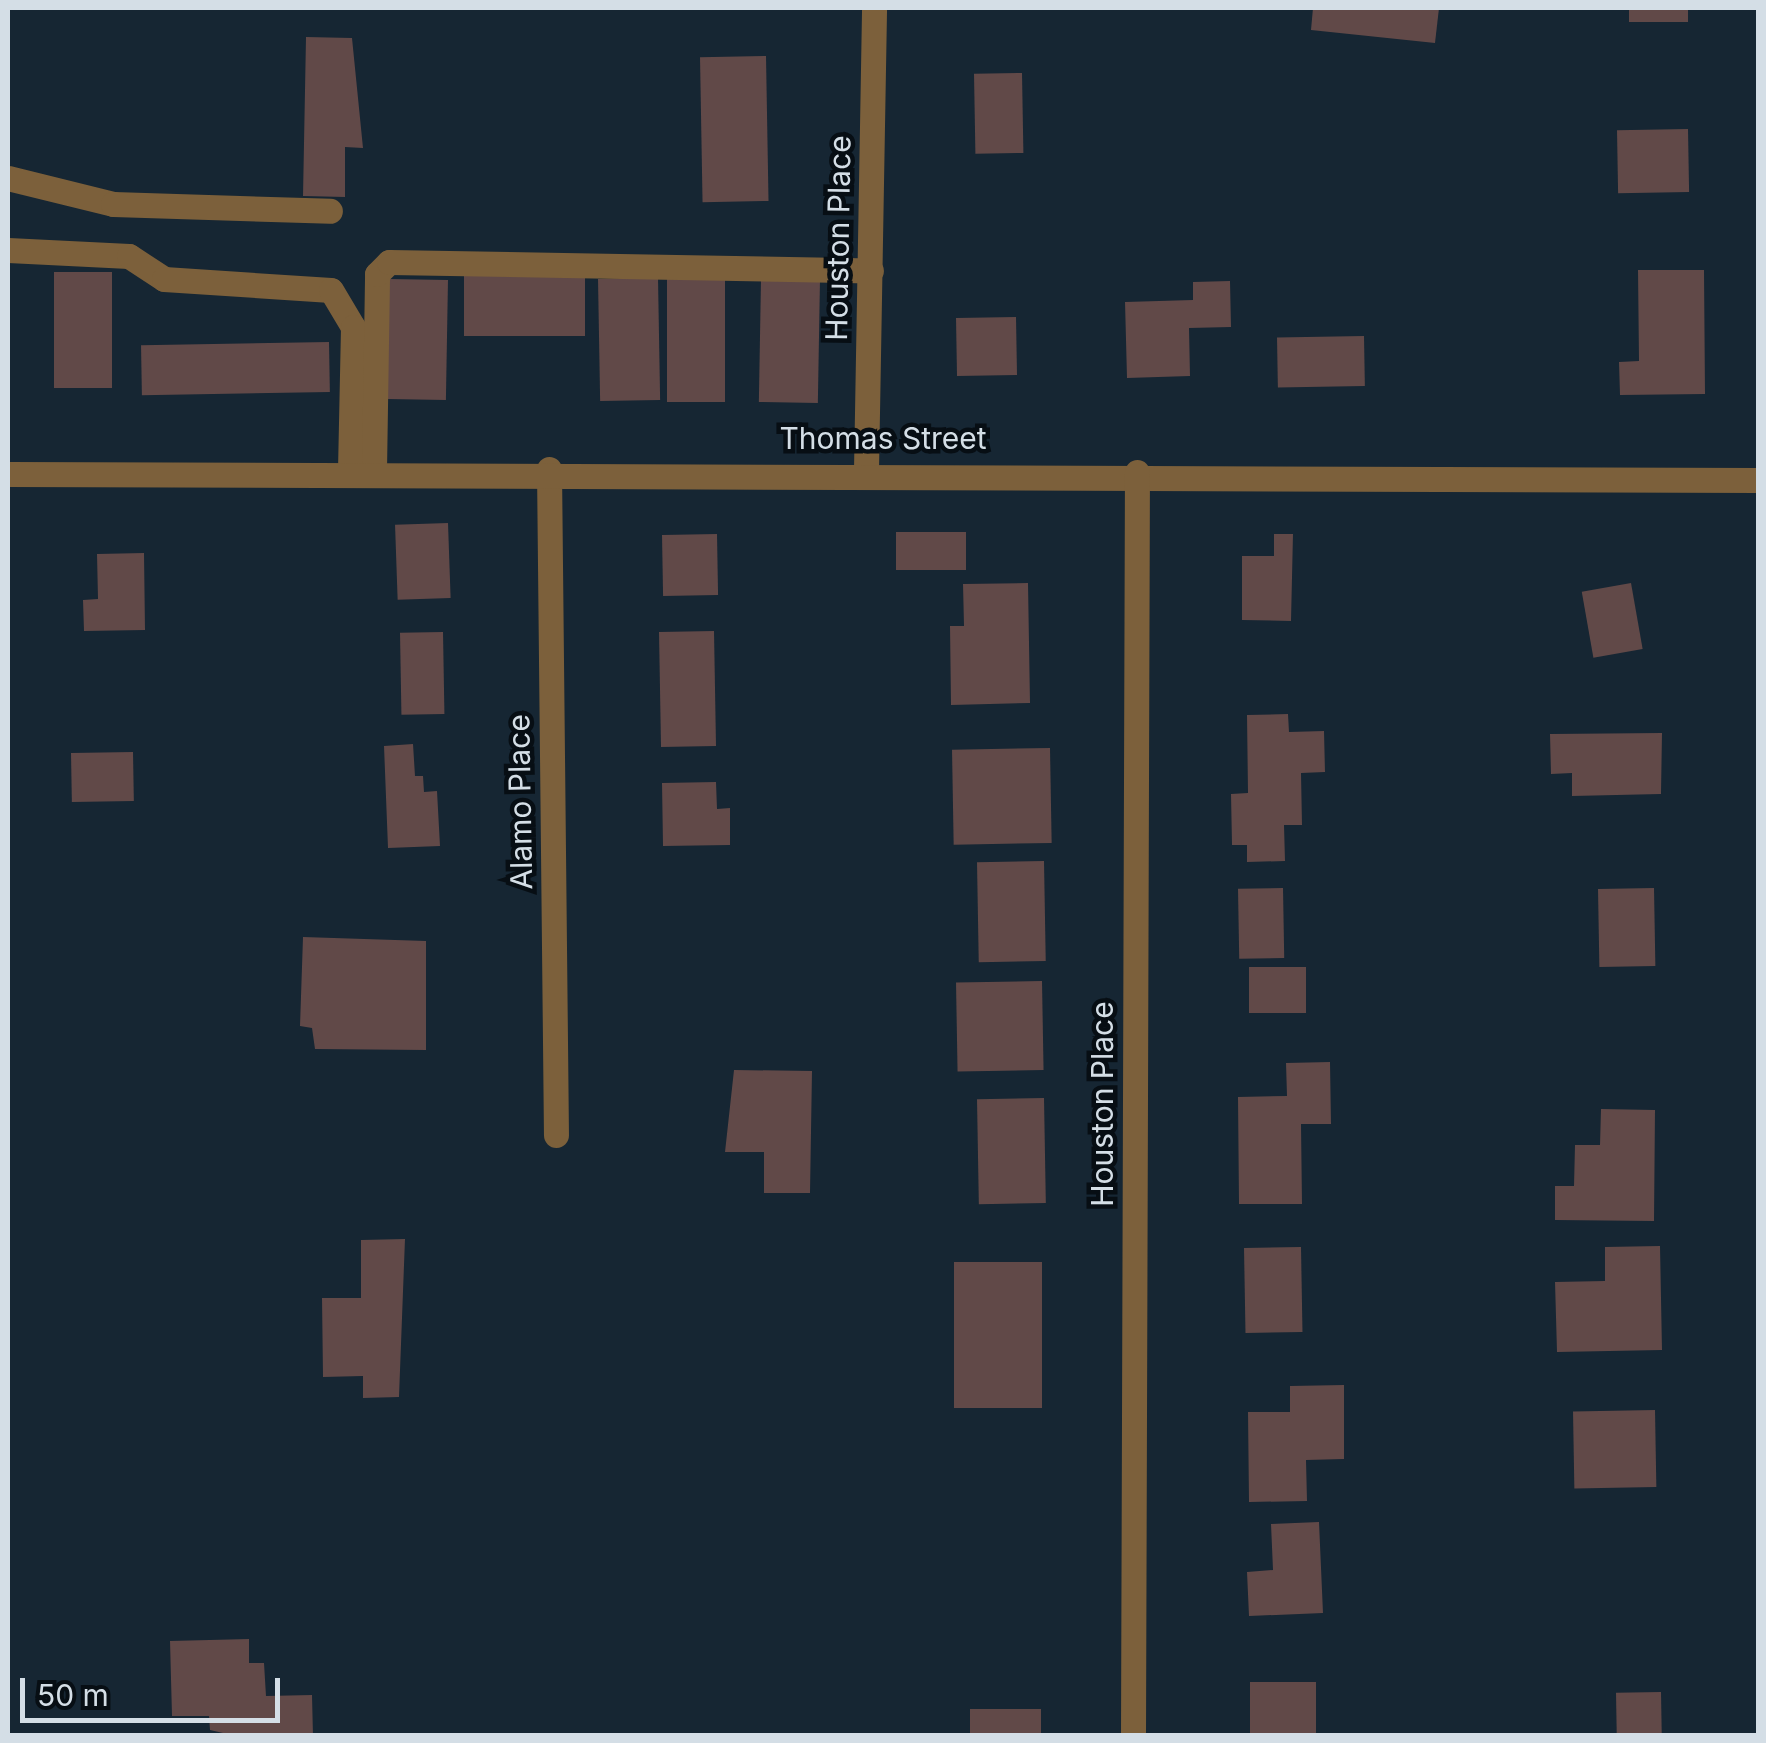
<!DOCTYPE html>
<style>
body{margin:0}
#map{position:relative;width:1766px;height:1743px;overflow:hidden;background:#162633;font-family:Inter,sans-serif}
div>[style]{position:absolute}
.building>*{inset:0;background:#614948;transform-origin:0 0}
.minor>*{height:25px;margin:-12.5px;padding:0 12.5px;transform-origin:12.5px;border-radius:12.5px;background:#7c603b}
span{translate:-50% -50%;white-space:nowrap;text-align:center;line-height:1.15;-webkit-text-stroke:9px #070e14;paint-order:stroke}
.street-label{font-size:30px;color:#d4dee6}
.frame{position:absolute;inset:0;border:10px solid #d4dee6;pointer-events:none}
.scale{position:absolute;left:20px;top:1678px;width:260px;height:45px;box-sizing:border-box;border:5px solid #d4dee6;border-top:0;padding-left:12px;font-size:30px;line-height:35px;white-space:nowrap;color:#d4dee6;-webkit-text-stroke:8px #070e14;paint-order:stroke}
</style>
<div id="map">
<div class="building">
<div style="clip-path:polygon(1313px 8px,1439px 8px,1435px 43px,1311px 30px)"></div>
<div style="left:1629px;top:8px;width:59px;height:14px"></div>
<div style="clip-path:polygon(306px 37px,352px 38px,363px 148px,345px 147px,345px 197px,303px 196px)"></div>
<div style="left:766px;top:56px;width:145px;height:66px;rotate:89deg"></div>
<div style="left:1022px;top:73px;width:80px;height:48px;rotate:89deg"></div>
<div style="left:1688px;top:129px;width:63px;height:71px;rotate:89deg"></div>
<div style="clip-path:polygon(1638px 270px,1704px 270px,1705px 394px,1620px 395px,1619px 362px,1639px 361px)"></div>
<div style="left:54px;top:272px;width:58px;height:116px"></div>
<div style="left:464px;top:276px;width:121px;height:60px"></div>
<div style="left:658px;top:278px;width:122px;height:60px;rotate:89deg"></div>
<div style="left:389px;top:279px;width:59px;height:120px;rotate:1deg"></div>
<div style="left:667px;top:279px;width:58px;height:123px"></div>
<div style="left:761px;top:279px;width:59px;height:123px;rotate:1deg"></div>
<div style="clip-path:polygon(1230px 281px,1231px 327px,1189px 328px,1190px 376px,1127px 378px,1125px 302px,1193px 300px,1193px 282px)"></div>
<div style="left:1016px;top:317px;width:58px;height:60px;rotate:89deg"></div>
<div style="left:1364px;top:336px;width:50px;height:87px;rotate:89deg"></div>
<div style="left:329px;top:342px;width:50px;height:188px;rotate:89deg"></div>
<div style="left:448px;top:523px;width:75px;height:53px;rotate:88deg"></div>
<div style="left:896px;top:532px;width:70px;height:38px"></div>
<div style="left:717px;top:534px;width:61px;height:55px;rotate:89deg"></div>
<div style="clip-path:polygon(1274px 534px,1293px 534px,1291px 621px,1242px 620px,1242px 556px,1274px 556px)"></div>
<div style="clip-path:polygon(144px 553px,145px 630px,84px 631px,83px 600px,98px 599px,97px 554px)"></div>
<div style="clip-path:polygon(1028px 583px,1030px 703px,951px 705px,950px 626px,964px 626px,963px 584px)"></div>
<div style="left:1631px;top:583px;width:67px;height:50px;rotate:80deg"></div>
<div style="left:714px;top:631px;width:115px;height:55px;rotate:89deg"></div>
<div style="left:443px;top:632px;width:82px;height:43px;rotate:89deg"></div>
<div style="clip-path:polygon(1288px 714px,1289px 732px,1324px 731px,1325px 772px,1301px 773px,1302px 825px,1284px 825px,1285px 861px,1247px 862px,1247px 845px,1232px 845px,1231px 794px,1248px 793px,1247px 715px)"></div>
<div style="clip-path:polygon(1662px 733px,1661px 794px,1572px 796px,1572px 773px,1551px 774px,1550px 734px)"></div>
<div style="clip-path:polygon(413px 744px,415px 776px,423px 776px,424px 792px,437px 791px,440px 846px,388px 848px,384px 746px)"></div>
<div style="left:1050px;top:748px;width:95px;height:98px;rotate:89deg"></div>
<div style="left:133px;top:752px;width:49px;height:62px;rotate:89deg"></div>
<div style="clip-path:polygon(716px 782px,717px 809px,730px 808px,730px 845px,663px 846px,662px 783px)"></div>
<div style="left:1044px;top:861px;width:100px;height:67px;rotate:89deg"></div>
<div style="left:1283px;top:888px;width:70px;height:45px;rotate:89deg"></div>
<div style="left:1654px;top:888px;width:78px;height:56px;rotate:89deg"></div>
<div style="clip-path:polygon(303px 937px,426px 941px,426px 1050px,315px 1049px,312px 1028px,300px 1026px)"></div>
<div style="left:1249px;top:967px;width:57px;height:46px"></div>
<div style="left:1042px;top:981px;width:89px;height:86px;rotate:89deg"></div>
<div style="clip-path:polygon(1330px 1062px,1331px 1124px,1301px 1124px,1302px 1204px,1239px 1204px,1238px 1097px,1287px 1096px,1286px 1063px)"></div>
<div style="clip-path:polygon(734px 1070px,812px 1071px,810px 1193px,764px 1193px,764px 1152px,725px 1152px)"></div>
<div style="left:1044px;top:1098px;width:105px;height:67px;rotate:89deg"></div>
<div style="clip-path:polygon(1601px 1109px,1655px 1110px,1654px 1221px,1555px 1220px,1555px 1186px,1574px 1186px,1575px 1145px,1600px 1145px)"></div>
<div style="clip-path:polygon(405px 1239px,399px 1397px,363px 1398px,363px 1376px,323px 1377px,322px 1298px,361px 1298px,361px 1240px)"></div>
<div style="clip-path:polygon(1660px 1246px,1662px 1350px,1557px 1352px,1555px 1282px,1605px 1281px,1605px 1247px)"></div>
<div style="left:1301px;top:1247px;width:85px;height:57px;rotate:89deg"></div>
<div style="left:954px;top:1262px;width:88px;height:146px"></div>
<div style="clip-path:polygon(1344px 1385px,1344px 1459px,1306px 1460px,1307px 1501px,1249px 1502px,1248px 1412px,1290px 1412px,1290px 1386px)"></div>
<div style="left:1655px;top:1410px;width:77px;height:82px;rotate:89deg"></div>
<div style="clip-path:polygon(1319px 1522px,1323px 1613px,1249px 1616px,1247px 1572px,1273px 1570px,1271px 1524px)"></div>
<div style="clip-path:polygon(249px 1639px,249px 1663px,264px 1663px,266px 1696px,312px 1695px,313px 1736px,236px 1736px,210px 1730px,209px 1716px,172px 1716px,170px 1641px)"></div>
<div style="left:1250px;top:1682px;width:66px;height:54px"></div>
<div style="left:1661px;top:1692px;width:44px;height:45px;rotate:89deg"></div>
<div style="left:970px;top:1709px;width:71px;height:27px"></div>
</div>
<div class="minor">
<div style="left:8px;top:178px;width:108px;rotate:13.9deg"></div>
<div style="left:113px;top:204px;width:217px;rotate:1.8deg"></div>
<div style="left:8px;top:250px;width:121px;rotate:2.8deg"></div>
<div style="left:129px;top:256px;width:42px;rotate:33.3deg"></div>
<div style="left:164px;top:279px;width:167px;rotate:3.8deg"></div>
<div style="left:331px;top:290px;width:43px;rotate:59.3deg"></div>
<div style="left:353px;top:327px;width:143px;rotate:91.2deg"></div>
<div style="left:549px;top:469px;width:666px;rotate:89.4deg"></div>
<div style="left:374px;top:470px;width:196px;rotate:-89.1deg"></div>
<div style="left:377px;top:274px;width:17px;rotate:-45deg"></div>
<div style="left:389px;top:262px;width:482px;rotate:1deg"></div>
<div style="left:866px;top:470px;width:462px;rotate:-89deg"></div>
<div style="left:8px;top:474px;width:1750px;rotate:0.2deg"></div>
<div style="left:1133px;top:1736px;width:1264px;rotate:-89.82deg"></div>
</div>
<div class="street-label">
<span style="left:838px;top:238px;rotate:-89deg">Houston Place</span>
<span style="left:883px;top:438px">Thomas Street</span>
<span style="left:520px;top:802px;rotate:-91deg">Alamo Place</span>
<span style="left:1102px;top:1104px;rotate:-90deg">Houston Place</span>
</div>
<div class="frame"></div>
<div class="scale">50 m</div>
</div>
